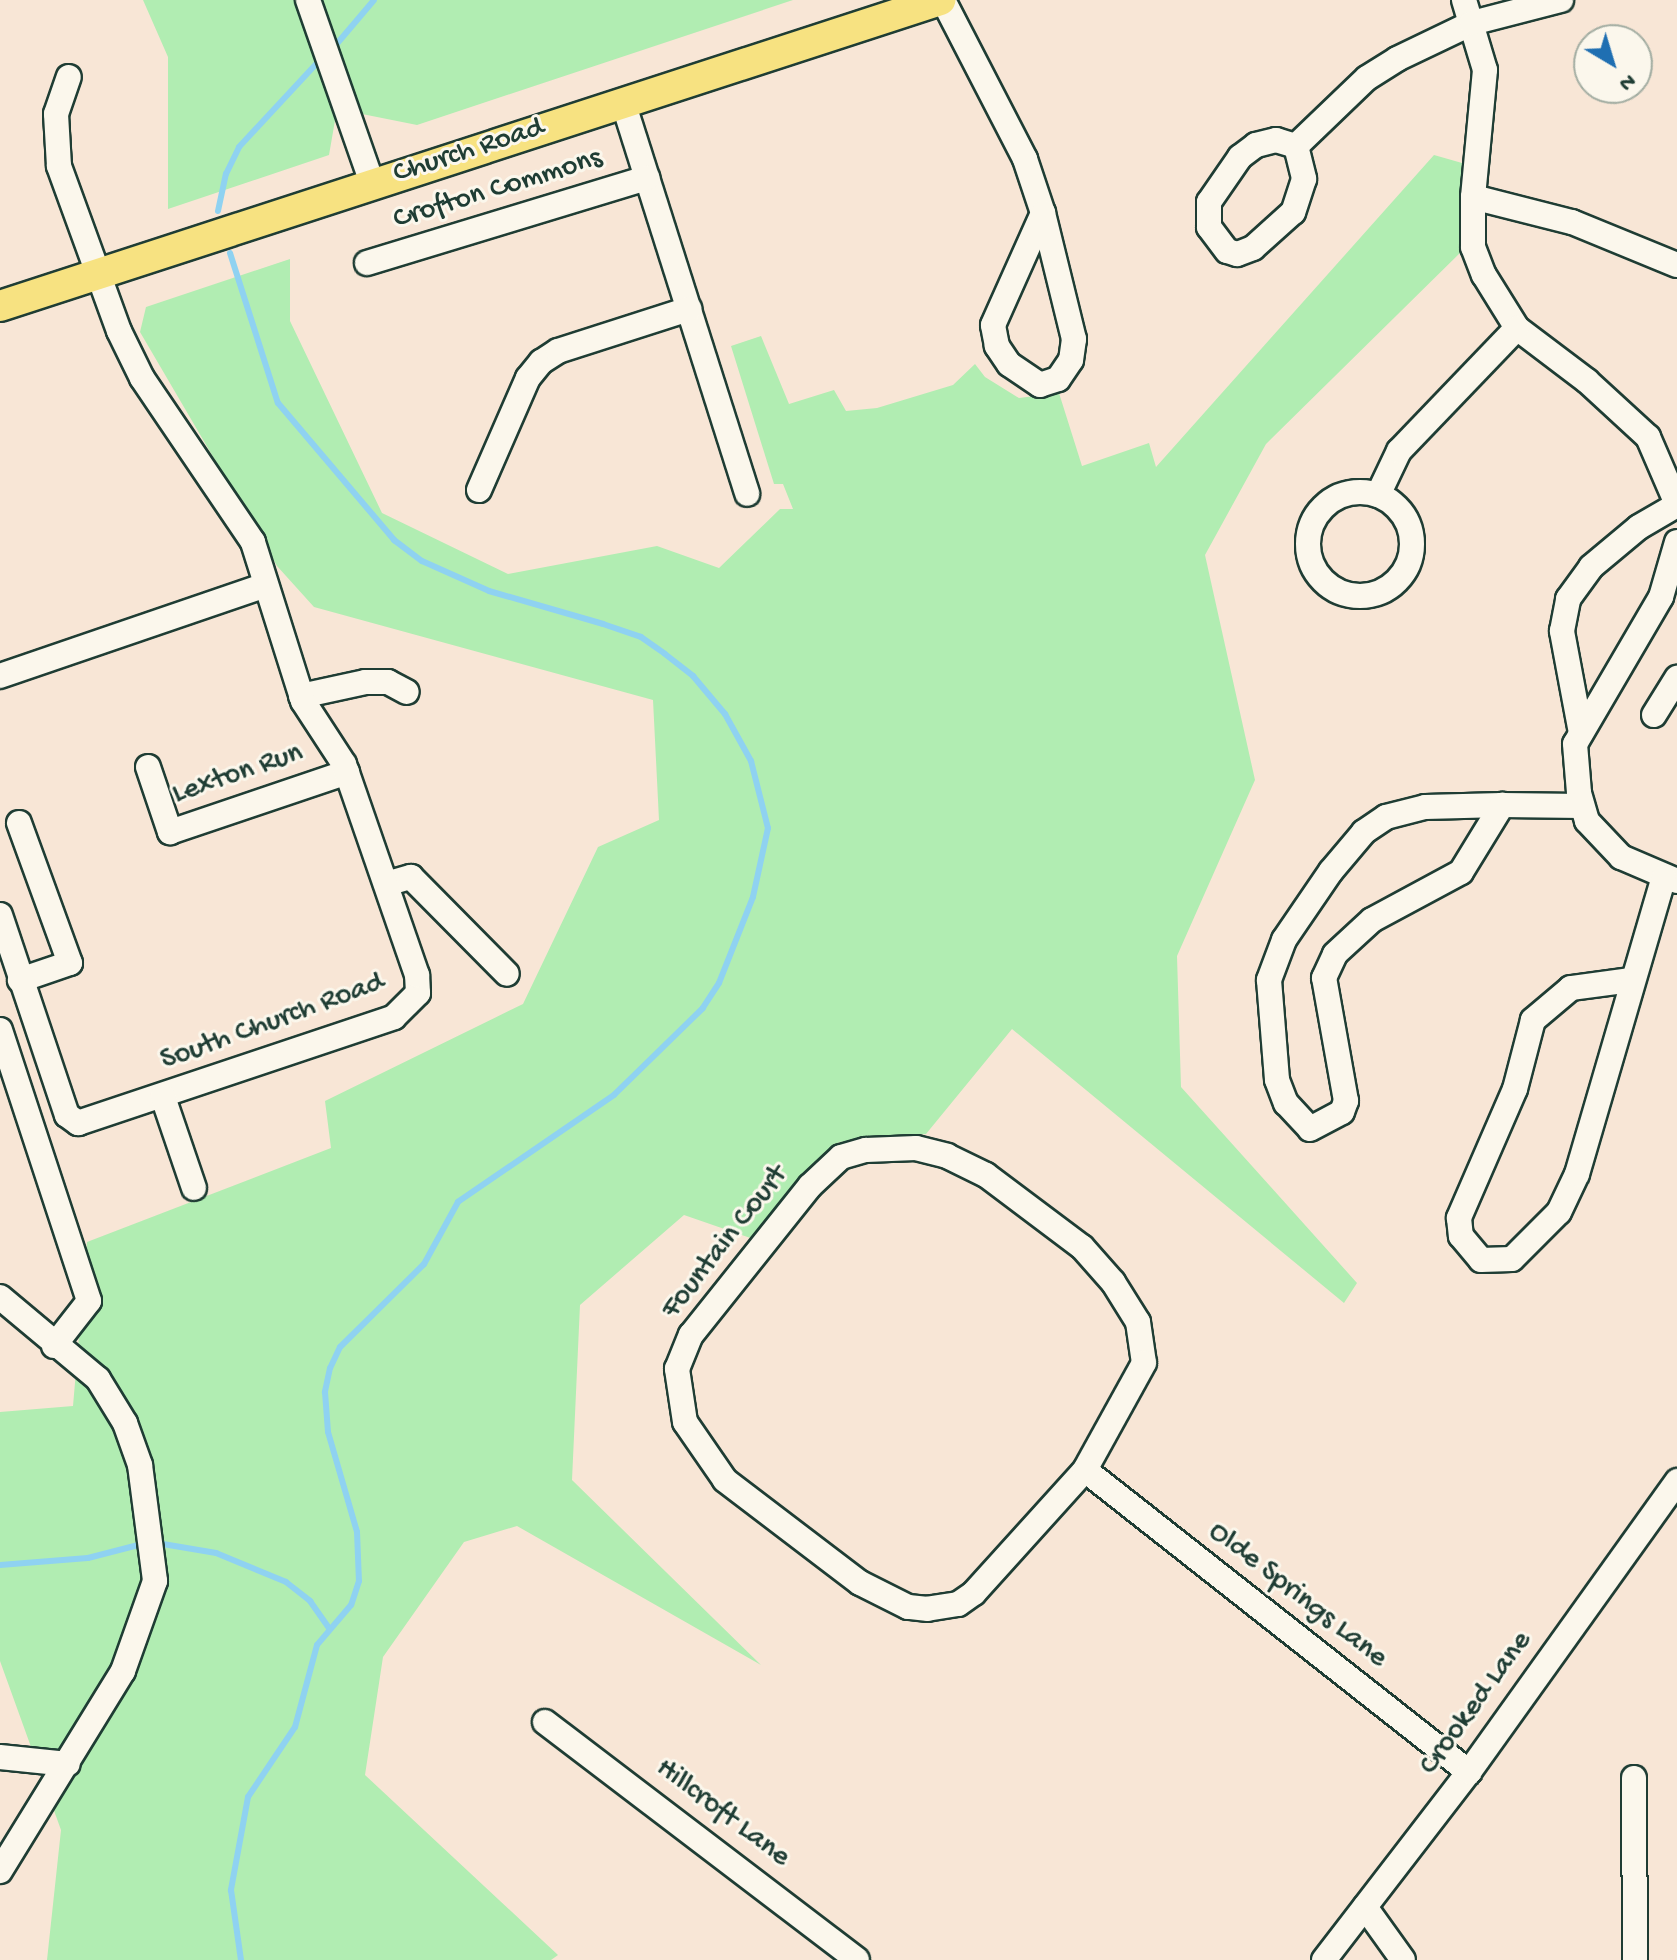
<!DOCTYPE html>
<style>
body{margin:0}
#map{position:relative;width:1677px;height:1960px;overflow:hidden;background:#f8e6d6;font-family:"Gochi Hand",sans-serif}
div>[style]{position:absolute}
.green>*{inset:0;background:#b1edb2}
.stream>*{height:6px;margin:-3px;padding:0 3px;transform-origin:3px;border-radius:3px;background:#8fd2f1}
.roads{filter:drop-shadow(2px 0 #1f3d34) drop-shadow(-2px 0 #1f3d34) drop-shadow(0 2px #1f3d34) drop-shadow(0 -2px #1f3d34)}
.minor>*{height:24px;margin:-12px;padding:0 12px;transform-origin:12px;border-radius:12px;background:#fbf7ec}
.minor>.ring{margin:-12px;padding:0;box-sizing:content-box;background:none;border:24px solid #fbf7ec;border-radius:50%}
.major>*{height:30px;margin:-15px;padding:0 15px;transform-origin:15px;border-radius:15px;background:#f7e281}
span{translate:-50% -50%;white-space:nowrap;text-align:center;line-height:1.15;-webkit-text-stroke:6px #fbf7ec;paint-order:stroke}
.street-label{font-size:30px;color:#1f3d34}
.north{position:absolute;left:1573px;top:24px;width:80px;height:80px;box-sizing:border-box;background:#fbf7ec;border:2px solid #a3ada2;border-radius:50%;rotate:142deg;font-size:22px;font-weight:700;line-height:32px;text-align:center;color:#1f3d34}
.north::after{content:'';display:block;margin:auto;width:28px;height:36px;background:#1f6fb2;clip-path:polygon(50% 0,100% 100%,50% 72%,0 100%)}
</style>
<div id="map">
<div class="green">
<div style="clip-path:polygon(143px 0,793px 0,417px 125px,337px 109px,329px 155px,168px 209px,168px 57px)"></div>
<div style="clip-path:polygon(1434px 155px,1462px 163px,1462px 251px,1266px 444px,1205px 555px,1255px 780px,1177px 956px,1181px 1087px,1357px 1283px,1344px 1303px,1012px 1029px,926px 1134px,839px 1142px,762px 1242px,684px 1215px,580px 1305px,572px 1480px,761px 1665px,517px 1526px,464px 1542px,383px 1657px,365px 1775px,558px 1955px,551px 1960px,47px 1960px,61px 1830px,0 1661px,0 1412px,73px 1406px,87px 1242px,331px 1148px,325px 1101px,523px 1004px,598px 847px,659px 820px,653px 700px,314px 607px,277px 566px,140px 332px,146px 307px,290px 259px,290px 321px,382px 513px,508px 574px,657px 546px,719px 568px,780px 509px,793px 509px,783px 484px,774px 484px,731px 346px,761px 336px,789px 404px,834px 390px,846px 411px,877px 408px,953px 385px,975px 364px,985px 377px,1019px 398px,1059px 393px,1082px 466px,1149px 443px,1156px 467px)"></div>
</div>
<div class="stream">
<div style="left:335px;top:46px;width:60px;rotate:-49.7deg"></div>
<div style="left:218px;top:211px;width:38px;rotate:-78deg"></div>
<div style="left:226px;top:174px;width:30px;rotate:-64deg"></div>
<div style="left:239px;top:147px;width:116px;rotate:-47.1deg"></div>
<div style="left:230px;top:253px;width:157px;rotate:72.3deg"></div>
<div style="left:278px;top:403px;width:180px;rotate:49.7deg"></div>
<div style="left:394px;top:540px;width:35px;rotate:37deg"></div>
<div style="left:422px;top:561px;width:73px;rotate:24.1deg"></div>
<div style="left:489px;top:591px;width:119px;rotate:16.1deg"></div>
<div style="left:603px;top:624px;width:40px;rotate:18.9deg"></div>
<div style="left:641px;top:637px;width:29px;rotate:35deg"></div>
<div style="left:665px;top:654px;width:36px;rotate:38deg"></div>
<div style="left:693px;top:676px;width:50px;rotate:49.9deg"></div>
<div style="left:725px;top:714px;width:54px;rotate:61deg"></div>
<div style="left:751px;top:761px;width:69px;rotate:75.8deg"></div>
<div style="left:768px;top:828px;width:71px;rotate:102.3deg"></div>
<div style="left:753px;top:897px;width:92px;rotate:111.6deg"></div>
<div style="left:719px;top:983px;width:30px;rotate:123deg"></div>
<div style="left:703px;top:1008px;width:124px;rotate:135.7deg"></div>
<div style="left:614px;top:1095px;width:189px;rotate:145.6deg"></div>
<div style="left:458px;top:1202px;width:71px;rotate:118.7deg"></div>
<div style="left:424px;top:1264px;width:118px;rotate:135.3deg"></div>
<div style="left:340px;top:1347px;width:23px;rotate:115deg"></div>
<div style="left:330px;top:1368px;width:25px;rotate:102deg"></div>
<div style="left:325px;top:1392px;width:40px;rotate:85.7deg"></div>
<div style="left:328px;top:1432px;width:104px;rotate:73.8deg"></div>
<div style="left:357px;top:1532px;width:49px;rotate:87.7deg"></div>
<div style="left:359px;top:1581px;width:25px;rotate:108deg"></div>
<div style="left:351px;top:1605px;width:52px;rotate:130.4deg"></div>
<div style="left:317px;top:1645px;width:85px;rotate:105deg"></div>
<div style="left:295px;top:1727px;width:84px;rotate:123.9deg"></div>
<div style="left:248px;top:1797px;width:95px;rotate:100.4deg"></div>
<div style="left:231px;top:1890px;width:71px;rotate:81.9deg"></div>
<div style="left:157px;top:1543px;width:60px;rotate:9.6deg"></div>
<div style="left:216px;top:1553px;width:76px;rotate:22.5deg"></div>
<div style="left:286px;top:1582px;width:31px;rotate:38deg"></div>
<div style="left:310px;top:1601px;width:33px;rotate:55deg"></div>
<div style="left:0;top:1565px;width:88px;rotate:-4.5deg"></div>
<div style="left:88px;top:1558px;width:60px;rotate:-14.5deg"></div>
</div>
<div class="roads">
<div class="minor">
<div style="left:308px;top:0;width:194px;rotate:70.7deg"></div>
<div style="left:943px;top:0;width:179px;rotate:62.7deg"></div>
<div style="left:1025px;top:159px;width:57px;rotate:71.6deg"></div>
<div style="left:1464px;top:0;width:73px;rotate:73.3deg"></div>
<div style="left:1485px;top:70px;width:128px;rotate:95.4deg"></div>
<div style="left:1473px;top:197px;width:50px;rotate:90deg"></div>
<div style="left:1473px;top:247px;width:30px;rotate:69deg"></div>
<div style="left:1484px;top:275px;width:62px;rotate:58.1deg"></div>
<div style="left:1517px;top:328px;width:88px;rotate:37.1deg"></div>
<div style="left:1587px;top:381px;width:83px;rotate:42.6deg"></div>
<div style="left:1648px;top:437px;width:73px;rotate:66.6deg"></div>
<div style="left:623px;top:102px;width:411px;rotate:72.4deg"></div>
<div style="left:1296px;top:146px;width:34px;rotate:76deg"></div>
<div style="left:1304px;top:179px;width:35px;rotate:108deg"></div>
<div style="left:1293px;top:212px;width:54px;rotate:138deg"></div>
<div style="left:1253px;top:248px;width:17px;rotate:159deg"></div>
<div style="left:1237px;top:254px;width:10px;rotate:-163deg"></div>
<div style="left:1227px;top:251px;width:30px;rotate:-127deg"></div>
<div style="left:1209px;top:227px;width:25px;rotate:-90deg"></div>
<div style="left:1209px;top:202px;width:55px;rotate:-55.4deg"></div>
<div style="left:1240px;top:157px;width:20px;rotate:-37deg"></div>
<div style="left:1256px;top:145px;width:21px;rotate:-14deg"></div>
<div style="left:1276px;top:140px;width:21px;rotate:17deg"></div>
<div style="left:1296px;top:146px;width:98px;rotate:-43.8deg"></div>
<div style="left:1367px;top:78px;width:36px;rotate:-32deg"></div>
<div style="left:1397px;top:59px;width:83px;rotate:-25.6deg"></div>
<div style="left:1472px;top:23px;width:92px;rotate:-14.5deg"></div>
<div style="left:1473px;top:197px;width:102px;rotate:14.2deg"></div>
<div style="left:1572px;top:222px;width:113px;rotate:22.3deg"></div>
<div style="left:1043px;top:213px;width:130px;rotate:76.2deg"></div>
<div style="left:1074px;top:339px;width:21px;rotate:98deg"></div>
<div style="left:1071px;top:360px;width:23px;rotate:124deg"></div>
<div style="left:1058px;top:379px;width:19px;rotate:162deg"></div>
<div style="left:1040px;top:385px;width:37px;rotate:-146deg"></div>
<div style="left:1009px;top:364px;width:22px;rotate:-124deg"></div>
<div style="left:997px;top:346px;width:21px;rotate:-101deg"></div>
<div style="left:993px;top:325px;width:123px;rotate:-65.9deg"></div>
<div style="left:367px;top:263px;width:293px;rotate:-16.9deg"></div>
<div style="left:479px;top:490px;width:122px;rotate:-66.4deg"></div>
<div style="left:528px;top:378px;width:21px;rotate:-51deg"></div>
<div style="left:541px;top:362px;width:20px;rotate:-33deg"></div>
<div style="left:558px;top:351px;width:138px;rotate:-17.8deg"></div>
<div class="ring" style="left:1308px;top:492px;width:80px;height:80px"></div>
<div style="left:1378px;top:495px;width:49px;rotate:-64.5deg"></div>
<div style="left:1399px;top:451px;width:170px;rotate:-46.2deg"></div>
<div style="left:1677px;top:542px;width:57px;rotate:106.2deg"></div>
<div style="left:1661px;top:597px;width:170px;rotate:120.3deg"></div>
<div style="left:1575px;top:744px;width:49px;rotate:85.3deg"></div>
<div style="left:1579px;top:793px;width:29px;rotate:74deg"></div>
<div style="left:1587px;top:821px;width:50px;rotate:46.6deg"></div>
<div style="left:1621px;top:857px;width:61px;rotate:23.2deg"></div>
<div style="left:0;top:676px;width:278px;rotate:-18.9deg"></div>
<div style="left:301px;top:696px;width:66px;rotate:-12.3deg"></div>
<div style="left:365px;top:682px;width:23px"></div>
<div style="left:388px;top:682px;width:21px;rotate:28deg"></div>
<div style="left:1654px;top:715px;width:44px;rotate:-58.1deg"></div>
<div style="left:1581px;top:733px;width:104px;rotate:-100.6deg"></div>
<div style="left:1562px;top:631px;width:33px;rotate:-79deg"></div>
<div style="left:1568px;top:599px;width:39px;rotate:-54deg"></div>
<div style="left:1591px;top:567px;width:62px;rotate:-39.8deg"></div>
<div style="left:1639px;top:527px;width:44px;rotate:-30.1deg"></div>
<div style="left:148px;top:767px;width:69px;rotate:71.3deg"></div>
<div style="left:170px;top:832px;width:187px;rotate:-18.7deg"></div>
<div style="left:1502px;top:805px;width:77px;rotate:178.5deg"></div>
<div style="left:1425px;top:807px;width:40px;rotate:165.6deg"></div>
<div style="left:1386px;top:817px;width:27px;rotate:146deg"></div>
<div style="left:1364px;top:832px;width:51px;rotate:130.2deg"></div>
<div style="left:1331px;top:871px;width:83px;rotate:124.3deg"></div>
<div style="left:1284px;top:940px;width:43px;rotate:110.6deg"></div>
<div style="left:1269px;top:980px;width:100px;rotate:85.4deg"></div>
<div style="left:1277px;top:1080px;width:25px;rotate:69deg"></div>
<div style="left:1286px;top:1103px;width:35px;rotate:47deg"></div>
<div style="left:1310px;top:1129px;width:36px;rotate:-28deg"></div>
<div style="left:1342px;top:1112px;width:12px;rotate:-70deg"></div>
<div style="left:1346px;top:1101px;width:125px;rotate:-100.1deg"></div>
<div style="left:1324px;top:978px;width:26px;rotate:-65deg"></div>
<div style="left:1335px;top:954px;width:50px;rotate:-42.6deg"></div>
<div style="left:1372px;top:920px;width:101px;rotate:-28.3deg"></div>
<div style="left:1461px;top:872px;width:79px;rotate:-58.5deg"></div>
<div style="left:1502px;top:805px;width:80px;rotate:0.7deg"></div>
<div style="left:19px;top:823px;width:149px;rotate:70deg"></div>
<div style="left:70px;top:963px;width:53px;rotate:161.2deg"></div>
<div style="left:386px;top:884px;width:26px;rotate:-16deg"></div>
<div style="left:411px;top:877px;width:136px;rotate:45.3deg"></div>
<div style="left:0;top:915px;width:211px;rotate:71.5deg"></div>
<div style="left:67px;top:1115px;width:14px;rotate:36deg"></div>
<div style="left:78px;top:1123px;width:333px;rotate:-18.5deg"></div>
<div style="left:394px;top:1017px;width:34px;rotate:-45deg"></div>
<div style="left:418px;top:993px;width:18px;rotate:-93deg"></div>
<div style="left:417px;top:975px;width:223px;rotate:-109.1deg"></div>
<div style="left:344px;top:764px;width:75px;rotate:-123.1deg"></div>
<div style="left:303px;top:701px;width:167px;rotate:-107.5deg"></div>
<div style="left:253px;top:542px;width:198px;rotate:-124.1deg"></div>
<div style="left:142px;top:378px;width:52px;rotate:-116.1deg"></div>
<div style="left:119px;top:331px;width:176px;rotate:-110deg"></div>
<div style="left:59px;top:166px;width:52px;rotate:-93.3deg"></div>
<div style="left:56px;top:114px;width:39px;rotate:-71deg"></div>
<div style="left:1631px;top:980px;width:61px;rotate:172.4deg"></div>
<div style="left:1571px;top:988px;width:50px;rotate:139.9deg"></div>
<div style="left:1533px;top:1020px;width:71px;rotate:104.6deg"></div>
<div style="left:1515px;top:1089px;width:141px;rotate:113.5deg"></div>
<div style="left:1459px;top:1218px;width:18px;rotate:84deg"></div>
<div style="left:1461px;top:1236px;width:31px;rotate:50deg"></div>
<div style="left:1481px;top:1260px;width:31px;rotate:-2deg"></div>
<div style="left:1512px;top:1259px;width:66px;rotate:-45deg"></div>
<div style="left:1559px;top:1212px;width:42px;rotate:-64.7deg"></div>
<div style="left:1577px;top:1174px;width:309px;rotate:-73.7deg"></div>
<div style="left:0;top:1030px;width:285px;rotate:71.8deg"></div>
<div style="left:89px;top:1301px;width:57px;rotate:127.9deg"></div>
<div style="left:163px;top:1097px;width:96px;rotate:71.2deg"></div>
<div style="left:916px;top:1148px;width:32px;rotate:14deg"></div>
<div style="left:947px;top:1156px;width:43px;rotate:26deg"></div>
<div style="left:986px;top:1175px;width:120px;rotate:36.9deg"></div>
<div style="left:1082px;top:1247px;width:47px;rotate:48.5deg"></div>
<div style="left:1113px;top:1282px;width:47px;rotate:58deg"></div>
<div style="left:1138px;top:1322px;width:41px;rotate:81.7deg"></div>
<div style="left:1144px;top:1363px;width:122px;rotate:118.9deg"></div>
<div style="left:1085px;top:1470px;width:166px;rotate:132.1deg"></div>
<div style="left:974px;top:1593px;width:19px;rotate:145deg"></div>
<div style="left:958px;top:1604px;width:30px;rotate:171deg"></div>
<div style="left:928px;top:1609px;width:20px;rotate:-174deg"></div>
<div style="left:908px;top:1607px;width:54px;rotate:-153.4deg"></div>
<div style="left:860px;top:1583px;width:170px;rotate:-142.7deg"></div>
<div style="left:725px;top:1480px;width:70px;rotate:-124.6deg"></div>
<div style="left:685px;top:1422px;width:54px;rotate:-98.6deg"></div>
<div style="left:677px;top:1369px;width:37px;rotate:-68deg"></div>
<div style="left:691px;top:1335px;width:191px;rotate:-51.4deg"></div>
<div style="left:810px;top:1186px;width:42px;rotate:-43.1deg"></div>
<div style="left:841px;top:1157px;width:26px;rotate:-16deg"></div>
<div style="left:866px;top:1150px;width:50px;rotate:-2.3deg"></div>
<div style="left:0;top:1297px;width:128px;rotate:39.9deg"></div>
<div style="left:98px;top:1379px;width:52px;rotate:58.5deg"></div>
<div style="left:125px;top:1423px;width:45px;rotate:70.3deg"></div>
<div style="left:140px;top:1465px;width:117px;rotate:82.6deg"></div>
<div style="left:155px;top:1581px;width:96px;rotate:109.6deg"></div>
<div style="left:123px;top:1671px;width:235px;rotate:121.6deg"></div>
<div style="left:1085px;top:1470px;width:489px;rotate:38.2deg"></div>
<div style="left:545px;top:1722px;width:392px;rotate:37.3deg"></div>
<div style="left:0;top:1757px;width:68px;rotate:5.9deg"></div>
<div style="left:1634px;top:1778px;width:182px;rotate:89.7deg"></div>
<div style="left:1365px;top:1907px;width:65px;rotate:54.4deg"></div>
<div style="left:1324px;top:1960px;width:237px;rotate:-52.4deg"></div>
<div style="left:1469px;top:1772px;width:358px;rotate:-54.4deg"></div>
</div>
<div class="major">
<div style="left:0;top:306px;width:989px;rotate:-18.03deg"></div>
</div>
</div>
<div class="street-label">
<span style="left:469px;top:152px;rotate:-18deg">Church Road</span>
<span style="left:498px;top:190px;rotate:-17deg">Crofton Commons</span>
<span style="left:238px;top:775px;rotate:-19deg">Lexton Run</span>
<span style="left:273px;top:1023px;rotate:-20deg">South Church Road</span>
<span style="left:726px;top:1243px;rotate:-52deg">Fountain Court</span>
<span style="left:1297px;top:1596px;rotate:38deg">Olde Springs Lane</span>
<span style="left:1477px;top:1704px;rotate:-54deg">Crooked Lane</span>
<span style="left:722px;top:1814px;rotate:37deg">Hillcroft Lane</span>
</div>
<div class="north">N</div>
</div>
